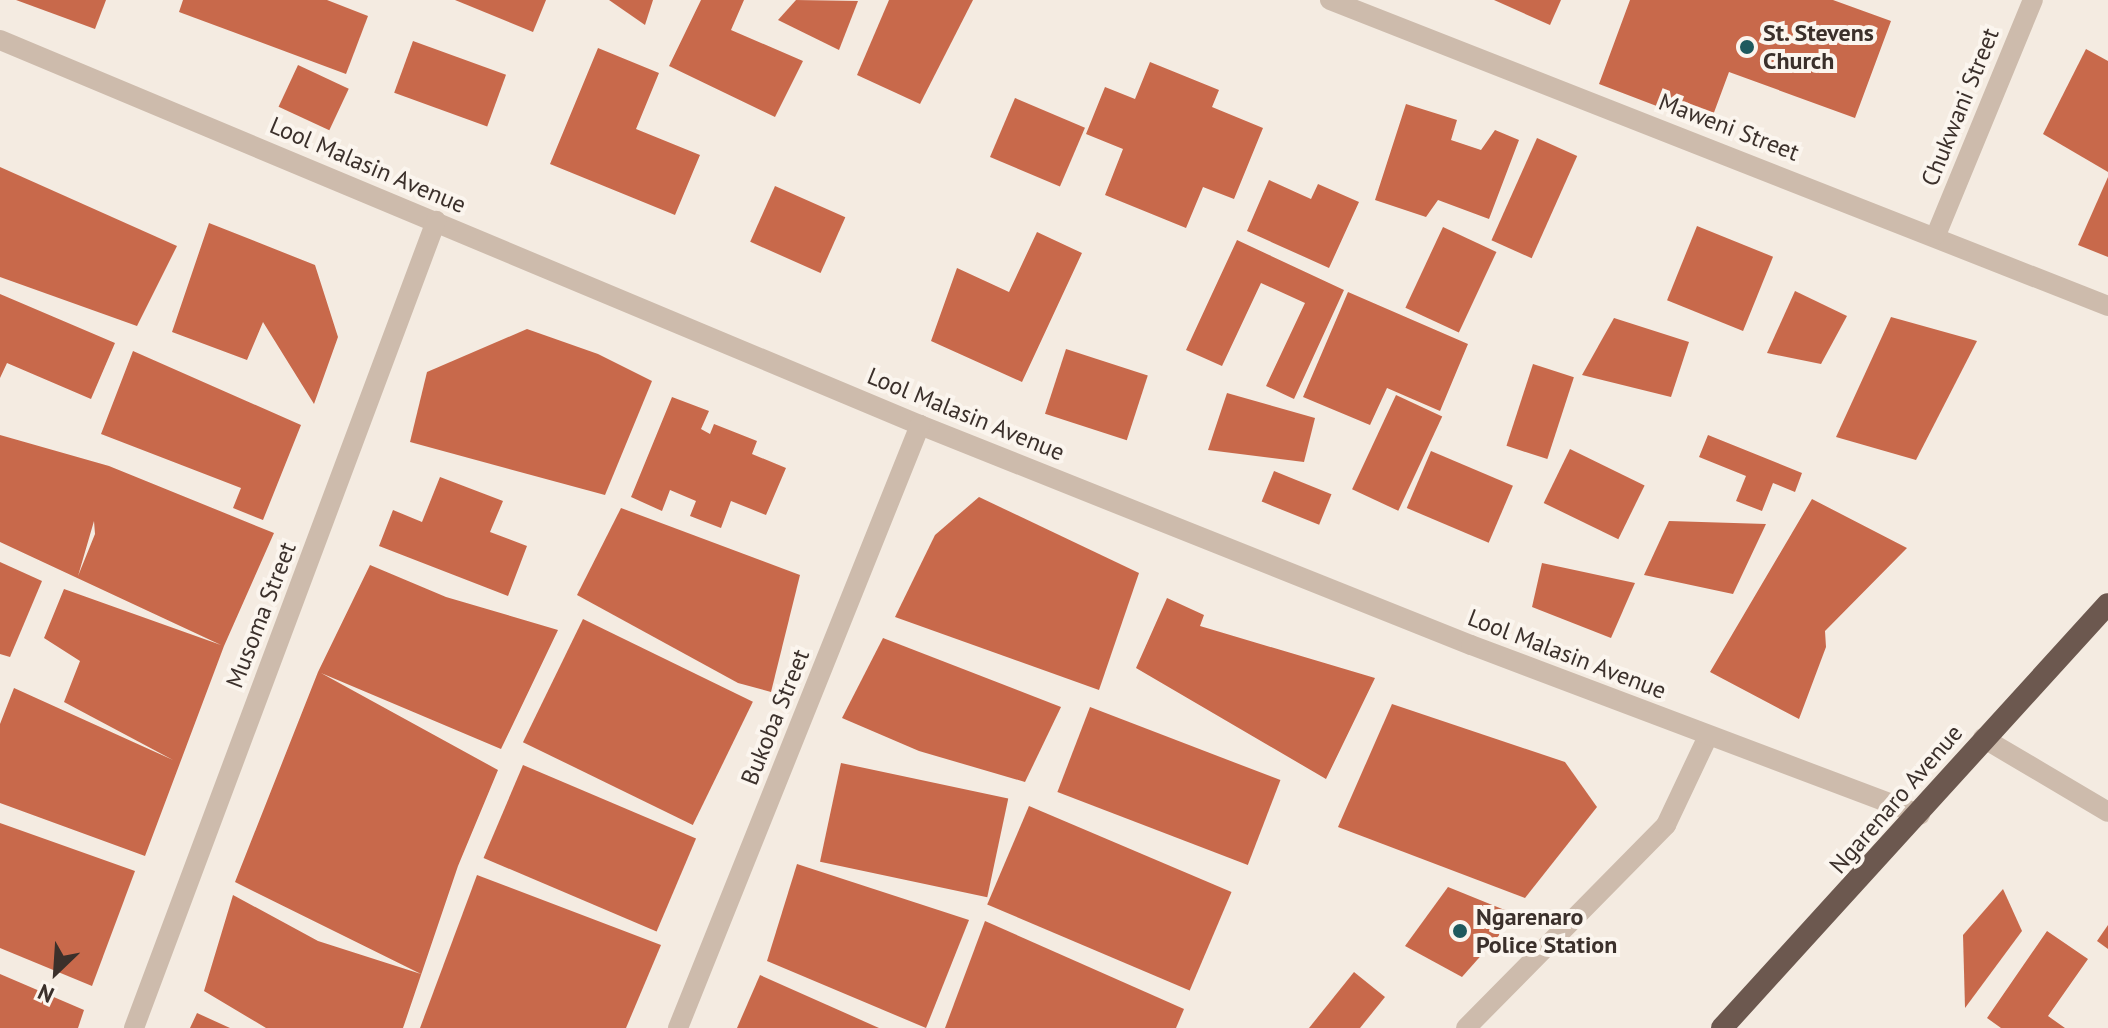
<!DOCTYPE html>
<style>
body{margin:0}
#map{position:relative;width:2108px;height:1028px;overflow:hidden;background:#f4ebe1;font-family:"PT Sans",sans-serif}
div>[style]{position:absolute}
.building>*{inset:0;background:#c8694b;transform-origin:0 0}
.service>*{height:20px;margin:-10px;padding:0 10px;transform-origin:10px;border-radius:10px;background:#cdbbac}
.minor>*{height:20px;margin:-10px;padding:0 10px;transform-origin:10px;border-radius:10px;background:#cdbbac}
.trunk>*{height:22px;margin:-11px;padding:0 11px;transform-origin:11px;border-radius:11px;background:#6c584f}
.dots>*{width:22px;height:22px;translate:-50% -50%;box-sizing:border-box;border:4px solid #fbf5ee;border-radius:50%}
span{translate:-50% -50%;white-space:nowrap;text-align:center;line-height:1.15;-webkit-text-stroke:8px #fbf5ee;paint-order:stroke}
.poi-label{font-size:24px;color:#3b302b;font-weight:700}
.left{translate:0 -50%;text-align:left}
.street-label{font-size:24px;color:#3b302b}
.north{position:absolute;left:16px;top:932px;width:80px;height:80px;-webkit-text-stroke:6px #fbf5ee;paint-order:stroke;rotate:205deg;font-size:22px;font-weight:700;line-height:32px;text-align:center;color:#3b302b}
.north::after{content:'';display:block;margin:auto;width:28px;height:36px;background:#3b302b;clip-path:polygon(50% 0,100% 100%,50% 72%,0 100%)}
</style>
<div id="map">
<div class="building">
<div style="clip-path:polygon(16px 0,106px 0,95px 29px)"></div>
<div style="clip-path:polygon(183px 0,327px 0,368px 16px,346px 74px,179px 12px)"></div>
<div style="clip-path:polygon(455px 0,546px 0,533px 32px)"></div>
<div style="clip-path:polygon(609px 0,653px 0,645px 25px)"></div>
<div style="clip-path:polygon(701px 0,744px 0,731px 30px,803px 61px,775px 117px,669px 66px)"></div>
<div style="clip-path:polygon(796px 0,858px 1px,839px 50px,778px 20px)"></div>
<div style="clip-path:polygon(889px 0,973px 0,920px 104px,857px 75px)"></div>
<div style="clip-path:polygon(1494px 0,1561px 0,1550px 25px)"></div>
<div style="clip-path:polygon(1630px 0,1833px 0,1891px 21px,1855px 118px,1729px 72px,1709px 126px,1599px 84px)"></div>
<div style="left:413px;top:41px;width:99px;height:55px;rotate:20deg"></div>
<div style="clip-path:polygon(598px 48px,659px 73px,636px 129px,700px 155px,675px 215px,550px 164px)"></div>
<div style="clip-path:polygon(2086px 49px,2108px 61px,2108px 172px,2043px 134px)"></div>
<div style="clip-path:polygon(1150px 62px,1219px 90px,1212px 107px,1263px 128px,1234px 199px,1203px 187px,1186px 228px,1105px 195px,1123px 149px,1086px 134px,1105px 87px,1135px 99px)"></div>
<div style="left:298px;top:65px;width:56px;height:46px;rotate:25deg"></div>
<div style="left:1015px;top:98px;width:76px;height:64px;rotate:23deg"></div>
<div style="clip-path:polygon(1406px 104px,1457px 120px,1451px 140px,1481px 150px,1495px 130px,1519px 140px,1489px 219px,1438px 200px,1426px 217px,1375px 200px)"></div>
<div style="left:1537px;top:138px;width:44px;height:112px;rotate:24deg"></div>
<div style="clip-path:polygon(0 167px,177px 246px,137px 326px,0 277px)"></div>
<div style="clip-path:polygon(2108px 177px,2108px 257px,2078px 245px)"></div>
<div style="clip-path:polygon(1269px 180px,1311px 199px,1318px 184px,1359px 202px,1329px 268px,1247px 231px)"></div>
<div style="left:775px;top:186px;width:77px;height:61px;rotate:24deg"></div>
<div style="clip-path:polygon(209px 223px,315px 265px,338px 337px,314px 404px,263px 322px,247px 360px,172px 332px)"></div>
<div style="left:1697px;top:226px;width:82px;height:80px;rotate:22deg"></div>
<div style="left:1443px;top:227px;width:59px;height:89px;rotate:25deg"></div>
<div style="clip-path:polygon(1037px 232px,1082px 253px,1022px 382px,931px 341px,957px 268px,1009px 292px)"></div>
<div style="clip-path:polygon(1237px 240px,1344px 290px,1294px 399px,1266px 386px,1305px 303px,1261px 283px,1222px 366px,1186px 350px)"></div>
<div style="clip-path:polygon(1795px 291px,1847px 316px,1821px 364px,1767px 353px)"></div>
<div style="clip-path:polygon(1348px 292px,1468px 344px,1440px 411px,1387px 388px,1370px 425px,1303px 397px)"></div>
<div style="clip-path:polygon(0 294px,115px 343px,91px 399px,7px 363px,0 378px)"></div>
<div style="clip-path:polygon(1891px 317px,1977px 341px,1916px 460px,1836px 437px)"></div>
<div style="clip-path:polygon(1614px 318px,1689px 342px,1671px 397px,1582px 375px)"></div>
<div style="clip-path:polygon(527px 329px,598px 354px,652px 381px,605px 495px,410px 442px,427px 372px)"></div>
<div style="left:1066px;top:349px;width:86px;height:68px;rotate:18deg"></div>
<div style="clip-path:polygon(133px 351px,301px 425px,263px 520px,233px 508px,241px 488px,101px 434px)"></div>
<div style="left:1533px;top:364px;width:43px;height:86px;rotate:18deg"></div>
<div style="clip-path:polygon(1227px 393px,1315px 418px,1304px 462px,1208px 450px)"></div>
<div style="left:1396px;top:395px;width:51px;height:104px;rotate:25deg"></div>
<div style="clip-path:polygon(672px 397px,709px 411px,701px 429px,710px 434px,714px 424px,757px 441px,752px 454px,786px 468px,766px 515px,731px 501px,721px 528px,690px 516px,696px 501px,670px 490px,662px 511px,631px 497px)"></div>
<div style="clip-path:polygon(evenodd,0 435px,109px 466px,274px 533px,224px 646px,145px 856px,0 803px,0 724px,14px 688px,173px 760px,64px 702px,80px 661px,44px 638px,64px 589px,221px 645px,0 542px,0 435px,94px 521px,95px 534px,78px 576px,94px 521px)"></div>
<div style="clip-path:polygon(1708px 435px,1802px 473px,1795px 492px,1773px 483px,1762px 511px,1736px 501px,1746px 476px,1699px 457px)"></div>
<div style="left:1570px;top:449px;width:83px;height:60px;rotate:26deg"></div>
<div style="left:1431px;top:451px;width:89px;height:62px;rotate:23deg"></div>
<div style="left:1274px;top:471px;width:62px;height:33px;rotate:22deg"></div>
<div style="clip-path:polygon(440px 477px,503px 501px,490px 532px,527px 546px,508px 596px,379px 546px,393px 510px,422px 522px)"></div>
<div style="clip-path:polygon(979px 497px,1139px 573px,1099px 690px,895px 617px,935px 535px)"></div>
<div style="clip-path:polygon(1812px 499px,1907px 548px,1825px 631px,1826px 647px,1799px 719px,1710px 672px)"></div>
<div style="clip-path:polygon(621px 508px,800px 575px,771px 692px,738px 683px,577px 595px)"></div>
<div style="clip-path:polygon(1669px 521px,1766px 524px,1733px 594px,1644px 575px)"></div>
<div style="clip-path:polygon(0 562px,42px 581px,10px 657px,0 654px)"></div>
<div style="clip-path:polygon(1542px 563px,1635px 583px,1611px 638px,1532px 607px)"></div>
<div style="clip-path:polygon(370px 565px,446px 597px,558px 630px,501px 749px,321px 673px,498px 770px,458px 866px,403px 1028px,266px 1028px,204px 991px,233px 895px,318px 941px,421px 974px,235px 882px,318px 672px)"></div>
<div style="clip-path:polygon(1167px 598px,1204px 615px,1200px 626px,1375px 678px,1326px 779px,1136px 668px)"></div>
<div style="left:583px;top:619px;width:189px;height:137px;rotate:26deg"></div>
<div style="clip-path:polygon(883px 638px,1061px 707px,1025px 782px,919px 751px,842px 718px)"></div>
<div style="clip-path:polygon(1392px 704px,1565px 762px,1597px 807px,1525px 898px,1338px 827px)"></div>
<div style="left:1090px;top:707px;width:204px;height:91px;rotate:21deg"></div>
<div style="left:841px;top:763px;width:171px;height:101px;rotate:12deg"></div>
<div style="left:523px;top:765px;width:188px;height:101px;rotate:23deg"></div>
<div style="left:1029px;top:806px;width:220px;height:107px;rotate:23deg"></div>
<div style="clip-path:polygon(0 823px,135px 871px,92px 986px,0 948px)"></div>
<div style="clip-path:polygon(797px 864px,969px 920px,926px 1028px,767px 961px)"></div>
<div style="clip-path:polygon(477px 875px,661px 945px,626px 1028px,420px 1028px)"></div>
<div style="clip-path:polygon(1448px 887px,1517px 915px,1462px 977px,1405px 946px)"></div>
<div style="clip-path:polygon(2003px 889px,2022px 931px,1965px 1008px,1963px 935px)"></div>
<div style="clip-path:polygon(985px 921px,1184px 1009px,1176px 1028px,945px 1028px)"></div>
<div style="clip-path:polygon(2108px 925px,2108px 949px,2097px 941px)"></div>
<div style="clip-path:polygon(2047px 931px,2088px 959px,2048px 1016px,2065px 1028px,2001px 1028px,1987px 1018px)"></div>
<div style="clip-path:polygon(1354px 972px,1385px 997px,1360px 1028px,1309px 1028px)"></div>
<div style="clip-path:polygon(0 974px,84px 1010px,78px 1028px,0 1028px)"></div>
<div style="clip-path:polygon(760px 975px,879px 1028px,737px 1028px)"></div>
<div style="clip-path:polygon(197px 1013px,230px 1028px,190px 1028px)"></div>
</div>
<div class="service">
<div style="left:1466px;top:1028px;width:285px;rotate:-45.4deg"></div>
<div style="left:1666px;top:825px;width:98px;rotate:-64.7deg"></div>
</div>
<div class="minor">
<div style="left:1330px;top:0;width:836px;rotate:21.47deg"></div>
<div style="left:0;top:40px;width:997px;rotate:22.71deg"></div>
<div style="left:920px;top:425px;width:593px;rotate:21.77deg"></div>
<div style="left:1471px;top:645px;width:480px;rotate:20.7deg"></div>
<div style="left:1936px;top:235px;width:254px;rotate:-67.6deg"></div>
<div style="left:1983px;top:738px;width:145px;rotate:30.6deg"></div>
<div style="left:134px;top:1028px;width:862px;rotate:-69.48deg"></div>
<div style="left:678px;top:1028px;width:650px;rotate:-68.13deg"></div>
</div>
<div class="trunk">
<div style="left:1722px;top:1028px;width:573px;rotate:-47.69deg"></div>
</div>
<div class="dots">
<div style="left:1747px;top:47px;background:#1f5a5e"></div>
<div style="left:1460px;top:931px;background:#1f5a5e"></div>
</div>
<div class="poi-label">
<span class="left" style="left:1763px;top:47px">St. Stevens<br>Church</span>
<span class="left" style="left:1476px;top:931px">Ngarenaro<br>Police Station</span>
</div>
<div class="street-label">
<span style="left:1960px;top:107px;rotate:-68deg">Chukwani Street</span>
<span style="left:1729px;top:127px;rotate:21deg">Maweni Street</span>
<span style="left:368px;top:165px;rotate:23deg">Lool Malasin Avenue</span>
<span style="left:966px;top:414px;rotate:22deg">Lool Malasin Avenue</span>
<span style="left:261px;top:615px;rotate:-69deg">Musoma Street</span>
<span style="left:1567px;top:654px;rotate:21deg">Lool Malasin Avenue</span>
<span style="left:775px;top:717px;rotate:-68deg">Bukoba Street</span>
<span style="left:1896px;top:799px;rotate:-49deg">Ngarenaro Avenue</span>
</div>
<div class="north">N</div>
</div>
